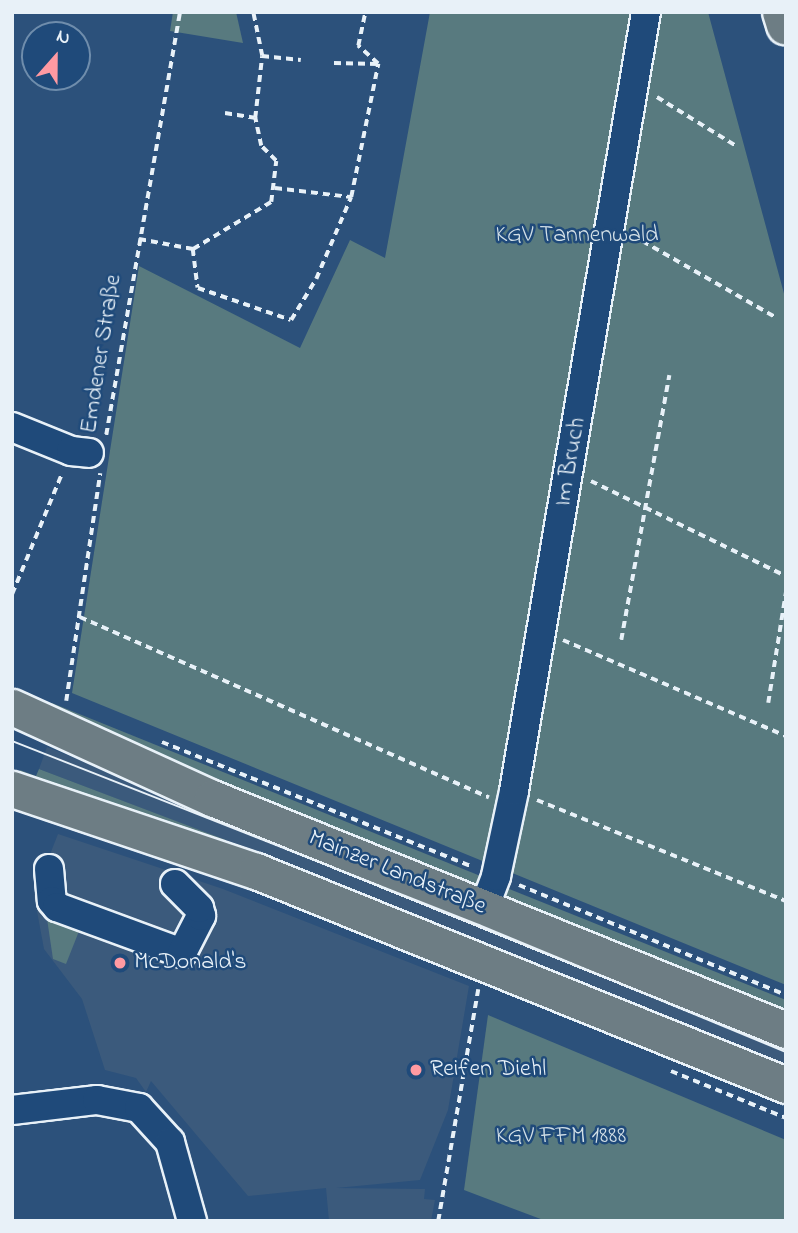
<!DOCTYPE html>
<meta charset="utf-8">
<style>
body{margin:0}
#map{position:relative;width:798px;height:1233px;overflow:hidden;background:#2c517b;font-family:"Indie Flower",sans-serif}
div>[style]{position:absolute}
.built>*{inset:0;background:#3b5a7c}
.green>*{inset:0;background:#587a7f}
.path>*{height:3.5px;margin-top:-1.75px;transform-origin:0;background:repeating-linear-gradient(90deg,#e8f1f8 0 7px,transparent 0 12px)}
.roads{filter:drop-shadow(2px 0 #e8f1f8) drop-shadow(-2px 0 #e8f1f8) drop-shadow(0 2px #e8f1f8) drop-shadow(0 -2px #e8f1f8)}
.minor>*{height:28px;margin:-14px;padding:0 14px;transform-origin:14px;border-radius:14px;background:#1f4a7a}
.major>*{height:35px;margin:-17.5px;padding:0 17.5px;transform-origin:17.5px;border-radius:17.5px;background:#6d7d84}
.highway>*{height:38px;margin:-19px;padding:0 19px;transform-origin:19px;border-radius:19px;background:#6d7d84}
.tram>*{height:2px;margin:-1px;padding:0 1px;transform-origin:1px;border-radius:1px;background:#e8f1f8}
.dots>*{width:19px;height:19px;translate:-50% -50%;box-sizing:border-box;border:4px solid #1f4a7a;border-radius:50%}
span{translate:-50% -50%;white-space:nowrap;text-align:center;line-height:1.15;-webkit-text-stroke:5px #1f4a7a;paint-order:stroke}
.park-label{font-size:24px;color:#d2dfe6}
.street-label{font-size:24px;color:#e8f1f8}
.poi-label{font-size:24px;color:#e8f1f8}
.left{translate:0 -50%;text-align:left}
.frame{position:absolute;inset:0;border:14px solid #e8f1f8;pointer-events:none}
.north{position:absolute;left:21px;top:21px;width:70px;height:70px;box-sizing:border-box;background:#1f4a7a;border:2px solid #6f8dac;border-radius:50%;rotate:21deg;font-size:19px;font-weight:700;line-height:28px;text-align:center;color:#e8f1f8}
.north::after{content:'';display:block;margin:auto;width:24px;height:32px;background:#ff9aa2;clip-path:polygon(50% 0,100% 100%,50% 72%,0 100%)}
</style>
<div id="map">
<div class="built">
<div style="clip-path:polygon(47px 747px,786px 1042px,786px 1072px,225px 845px,225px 840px,39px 769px)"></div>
<div style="clip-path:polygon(58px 834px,223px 889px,469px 986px,448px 1110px,420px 1180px,336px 1188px,425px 1189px,424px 1199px,435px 1200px,431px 1221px,329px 1221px,326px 1188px,248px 1196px,151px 1081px,146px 1092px,136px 1078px,105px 1070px,82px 999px,44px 949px,34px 895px)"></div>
</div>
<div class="green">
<div style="clip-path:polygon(173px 12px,236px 12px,243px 43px,170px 31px)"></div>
<div style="clip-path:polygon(430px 12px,708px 12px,786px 301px,786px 985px,72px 693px,139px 266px,300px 348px,350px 240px,385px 258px)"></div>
<div style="clip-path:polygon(52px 703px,483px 877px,472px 888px,49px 711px)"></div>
<div style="clip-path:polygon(39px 769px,226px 840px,225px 845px,18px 778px,20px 770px,36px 776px)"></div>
<div style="clip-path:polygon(504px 887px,786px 1000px,786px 1017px,506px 902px)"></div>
<div style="clip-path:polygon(46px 912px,81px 926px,66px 964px,53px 959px)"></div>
<div style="clip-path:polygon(488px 1015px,786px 1140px,786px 1221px,546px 1221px,464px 1190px)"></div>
</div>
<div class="path">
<div style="left:262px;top:56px;width:39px;rotate:6deg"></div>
<div style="left:334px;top:63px;width:44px;rotate:1.3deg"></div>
<div style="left:657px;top:97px;width:95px;rotate:31.7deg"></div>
<div style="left:225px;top:113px;width:30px;rotate:9deg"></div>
<div style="left:275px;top:188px;width:77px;rotate:6.8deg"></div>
<div style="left:632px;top:235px;width:165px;rotate:29.8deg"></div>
<div style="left:139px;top:239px;width:55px;rotate:10.5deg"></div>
<div style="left:193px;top:249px;width:91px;rotate:-31.1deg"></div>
<div style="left:271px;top:202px;width:41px;rotate:-83deg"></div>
<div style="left:276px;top:161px;width:21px;rotate:-135deg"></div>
<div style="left:261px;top:146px;width:29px;rotate:-102deg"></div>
<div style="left:255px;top:118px;width:62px;rotate:-83.6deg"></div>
<div style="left:262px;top:56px;width:45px;rotate:-101.6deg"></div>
<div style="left:193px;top:249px;width:39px;rotate:83deg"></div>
<div style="left:198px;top:288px;width:98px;rotate:19deg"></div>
<div style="left:291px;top:320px;width:48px;rotate:-58.6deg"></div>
<div style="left:316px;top:279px;width:89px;rotate:-66.9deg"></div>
<div style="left:351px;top:197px;width:136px;rotate:-78.5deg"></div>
<div style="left:378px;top:64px;width:27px;rotate:-138deg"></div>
<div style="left:358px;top:46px;width:35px;rotate:-78deg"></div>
<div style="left:106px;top:435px;width:429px;rotate:-80.1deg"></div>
<div style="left:591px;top:481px;width:217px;rotate:26deg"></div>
<div style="left:12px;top:594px;width:131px;rotate:-67.5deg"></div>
<div style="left:80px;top:617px;width:447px;rotate:23.8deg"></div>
<div style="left:563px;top:640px;width:243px;rotate:23.3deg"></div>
<div style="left:621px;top:640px;width:269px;rotate:-79.7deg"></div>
<div style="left:66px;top:701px;width:230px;rotate:-81.5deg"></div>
<div style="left:768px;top:703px;width:113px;rotate:-80.9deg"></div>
<div style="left:162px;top:742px;width:335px;rotate:21.9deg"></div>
<div style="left:537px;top:800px;width:269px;rotate:22.1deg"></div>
<div style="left:519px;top:885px;width:289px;rotate:22.4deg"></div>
<div style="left:671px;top:1071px;width:124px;rotate:22.2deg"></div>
<div style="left:438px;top:1221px;width:235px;rotate:-80.2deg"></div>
</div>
<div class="roads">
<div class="minor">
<div style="left:12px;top:427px;width:64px;rotate:22.1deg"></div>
<div style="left:71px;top:451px;width:18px;rotate:6deg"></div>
<div style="left:49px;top:869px;width:32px;rotate:85deg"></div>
<div style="left:52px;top:901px;width:8px;rotate:50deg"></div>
<div style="left:57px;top:907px;width:133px;rotate:20.2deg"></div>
<div style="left:182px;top:953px;width:42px;rotate:-62.8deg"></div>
<div style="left:201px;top:916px;width:8px;rotate:-104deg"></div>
<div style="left:199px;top:908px;width:34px;rotate:-135deg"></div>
<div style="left:484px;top:908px;width:34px;rotate:-69deg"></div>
<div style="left:496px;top:876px;width:87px;rotate:-78deg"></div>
<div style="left:514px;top:791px;width:790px;rotate:-80.38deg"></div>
<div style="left:12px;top:1110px;width:86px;rotate:-6.7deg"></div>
<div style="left:97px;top:1100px;width:43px;rotate:10.8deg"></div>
<div style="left:139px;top:1108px;width:46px;rotate:47.6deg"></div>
<div style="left:170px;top:1142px;width:82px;rotate:74.4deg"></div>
</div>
<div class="major">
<div style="left:12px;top:707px;width:220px;rotate:24.5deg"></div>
<div style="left:212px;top:798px;width:619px;rotate:22.01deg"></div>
<div style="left:12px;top:789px;width:257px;rotate:18.6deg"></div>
<div style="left:256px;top:871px;width:572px;rotate:21.99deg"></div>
</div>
<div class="highway">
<div style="left:782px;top:12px;width:14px;rotate:73deg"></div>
</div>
</div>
<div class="tram">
<div style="left:12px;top:741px;width:502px;rotate:21.5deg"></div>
<div style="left:479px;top:925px;width:332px;rotate:22.5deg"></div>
</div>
<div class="dots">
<div style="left:120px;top:963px;background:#ff9aa2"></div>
<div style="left:416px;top:1070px;background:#ff9aa2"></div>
</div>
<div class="park-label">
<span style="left:577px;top:236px">KGV Tannenwald</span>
<span style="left:561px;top:1137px">KGV FFM 1888</span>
</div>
<div class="street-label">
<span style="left:102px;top:354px;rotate:-81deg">Emdener Straße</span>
<span style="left:571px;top:462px;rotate:-80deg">Im Bruch</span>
<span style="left:397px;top:873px;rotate:22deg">Mainzer Landstraße</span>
</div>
<div class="poi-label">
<span class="left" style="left:134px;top:963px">McDonald's</span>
<span class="left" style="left:430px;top:1070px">Reifen Diehl</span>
</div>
<div class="frame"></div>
<div class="north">N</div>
</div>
